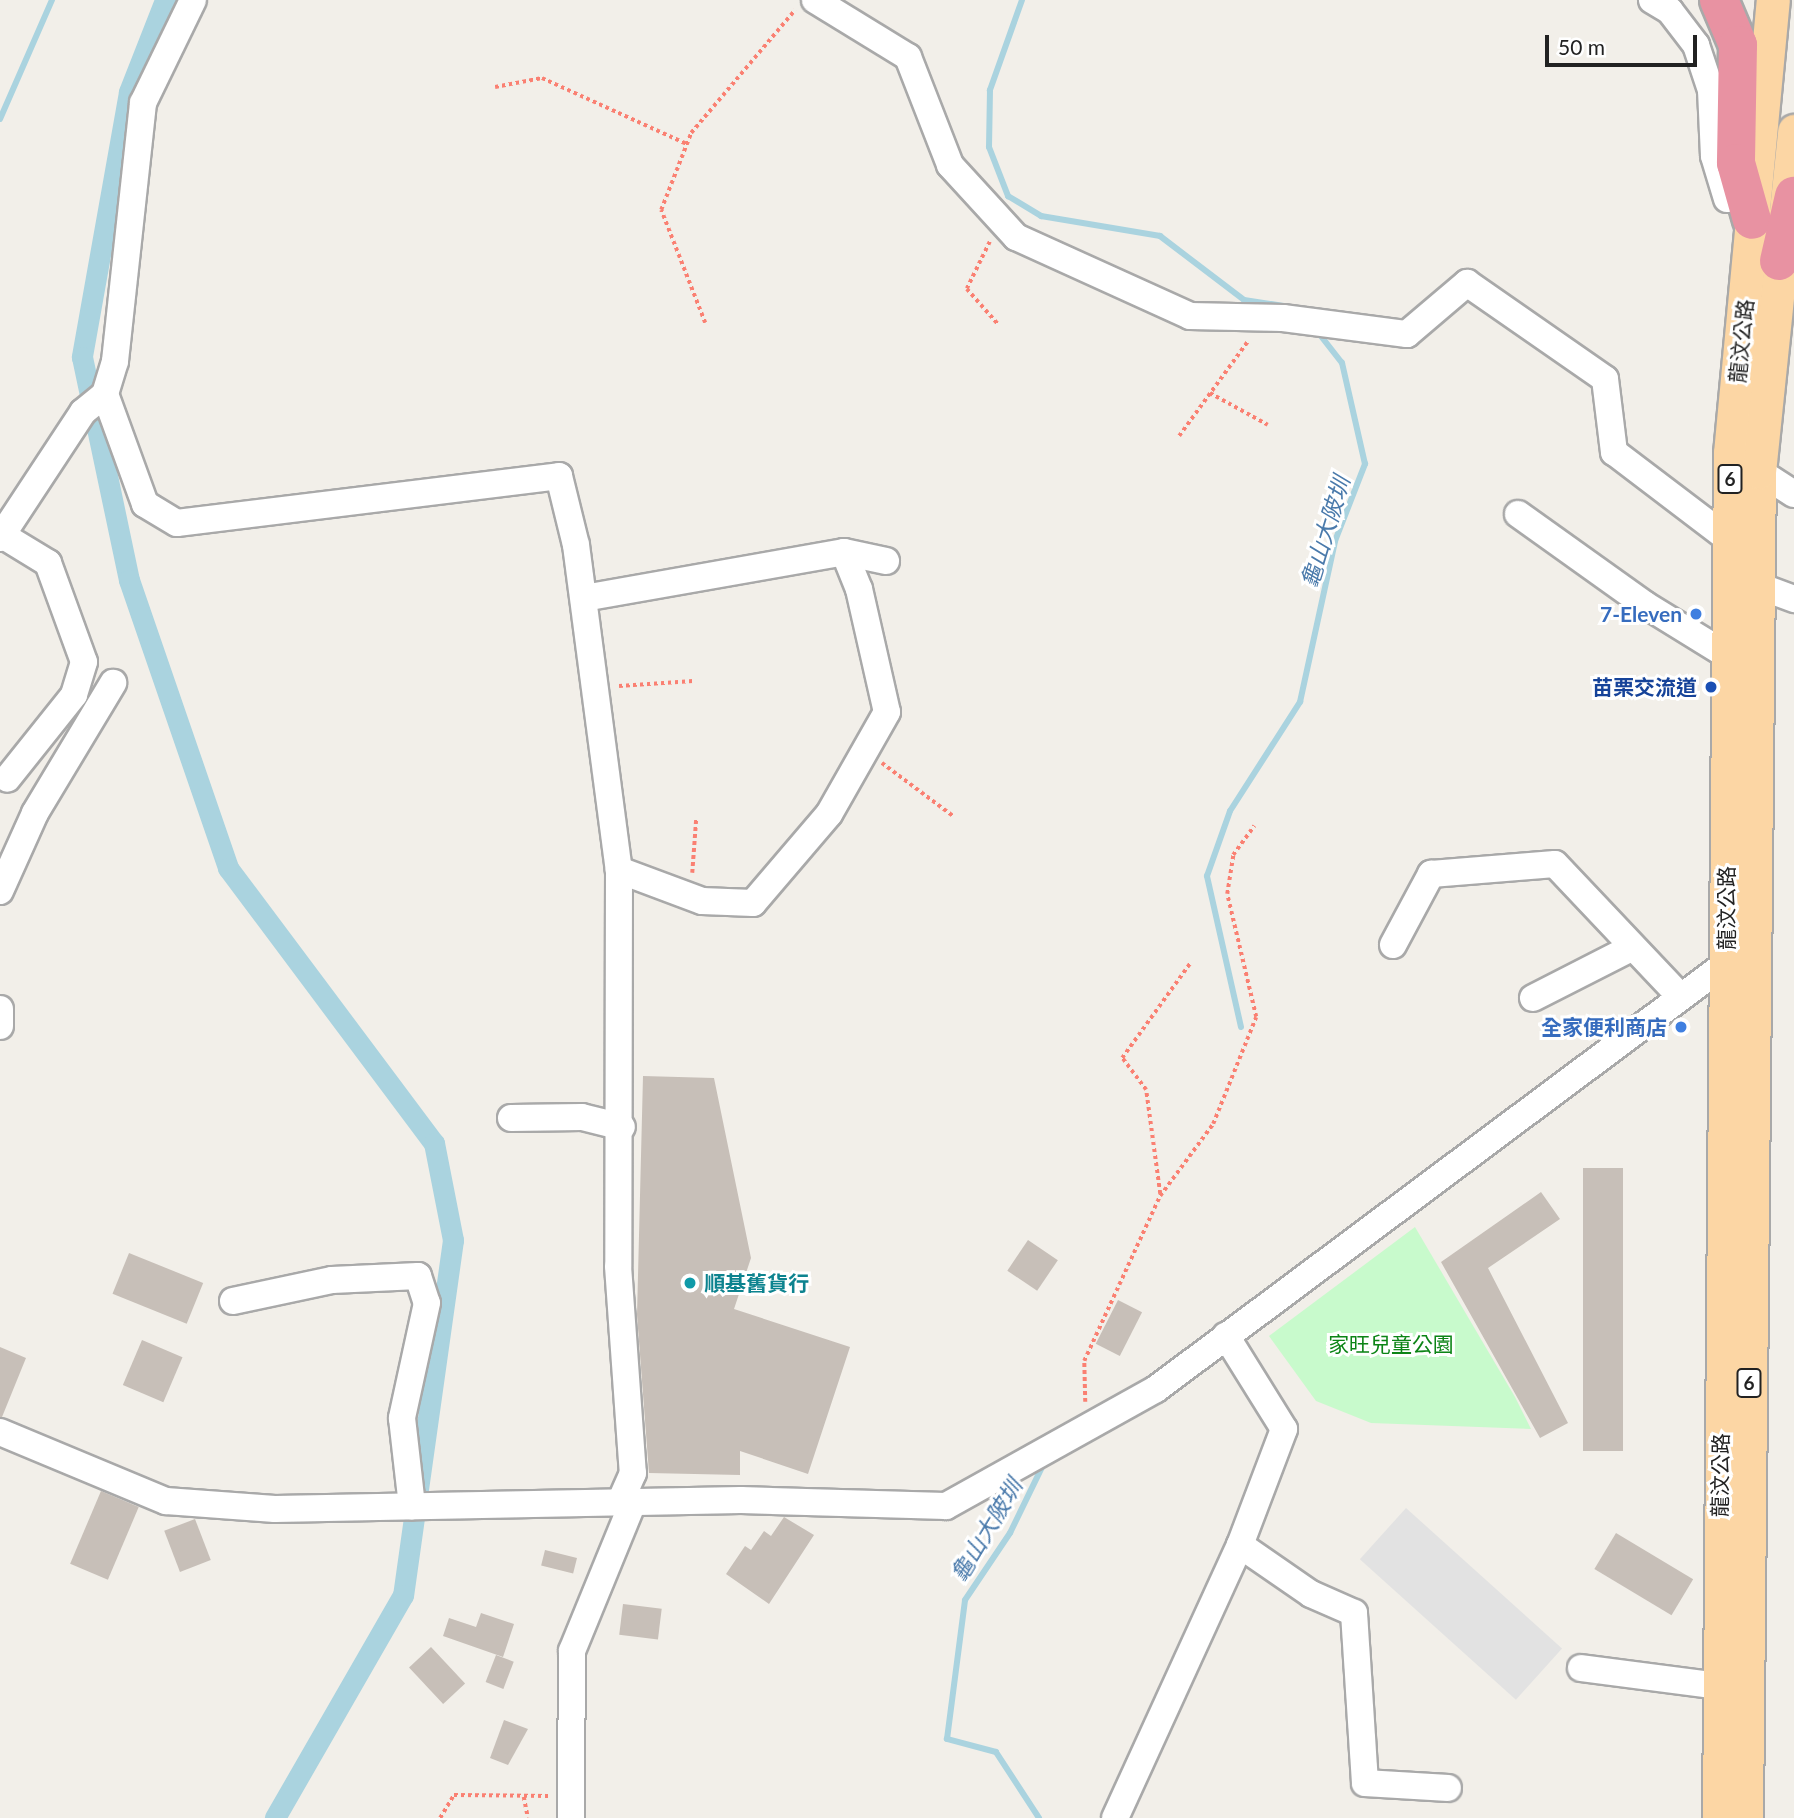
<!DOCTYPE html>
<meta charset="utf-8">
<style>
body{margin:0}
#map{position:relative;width:1794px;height:1818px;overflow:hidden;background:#f2efe9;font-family:Lato,"Noto Sans TC",sans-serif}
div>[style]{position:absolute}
.park>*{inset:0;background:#c8facc}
.parking>*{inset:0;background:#e2e2e2;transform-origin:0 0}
.stream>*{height:6px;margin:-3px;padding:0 3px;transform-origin:3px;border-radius:3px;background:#aad3df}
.canal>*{height:21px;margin:-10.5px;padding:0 10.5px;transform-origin:10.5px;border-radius:10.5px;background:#aad3df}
.building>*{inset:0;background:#c7bfb8;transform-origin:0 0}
.path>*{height:3.5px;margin-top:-1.75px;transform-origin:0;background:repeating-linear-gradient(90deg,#fa8072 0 3.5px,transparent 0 7px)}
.roads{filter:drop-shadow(2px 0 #a9a9a9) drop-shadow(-2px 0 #a9a9a9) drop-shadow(0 2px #a9a9a9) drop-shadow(0 -2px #a9a9a9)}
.minor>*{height:26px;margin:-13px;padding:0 13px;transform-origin:13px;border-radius:13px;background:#fff}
.major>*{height:33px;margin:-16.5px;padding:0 16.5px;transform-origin:16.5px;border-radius:16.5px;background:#fcd6a4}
.highway>*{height:38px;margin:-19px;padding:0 19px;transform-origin:19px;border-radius:19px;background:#e892a2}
.dots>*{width:19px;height:19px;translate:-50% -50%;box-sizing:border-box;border:4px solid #fff;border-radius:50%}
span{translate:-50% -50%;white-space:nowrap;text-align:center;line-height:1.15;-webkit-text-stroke:6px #fff;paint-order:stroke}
.shield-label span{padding:2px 5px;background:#fff;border:2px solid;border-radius:5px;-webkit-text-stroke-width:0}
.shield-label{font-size:19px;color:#222;font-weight:700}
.street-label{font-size:21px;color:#222}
.shop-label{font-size:21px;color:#366cbe;font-weight:700}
.right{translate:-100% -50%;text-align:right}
.transit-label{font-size:21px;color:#164399;font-weight:700}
.culture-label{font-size:21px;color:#0d838f;font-weight:700}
.left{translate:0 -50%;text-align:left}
.park-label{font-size:21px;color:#0c8416}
.water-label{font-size:23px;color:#4a7aab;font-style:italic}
.scale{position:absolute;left:1545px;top:35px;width:152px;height:32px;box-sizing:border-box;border:4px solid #222;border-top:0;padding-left:9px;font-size:21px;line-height:24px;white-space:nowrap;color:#222;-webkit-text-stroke:5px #fff;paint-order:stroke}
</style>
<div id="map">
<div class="park">
<div style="clip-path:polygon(1415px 1227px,1515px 1397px,1531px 1429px,1371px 1423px,1316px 1401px,1269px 1336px)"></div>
</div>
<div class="parking">
<div style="left:1406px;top:1508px;width:210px;height:69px;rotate:42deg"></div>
</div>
<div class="stream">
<div style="left:1022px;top:0;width:96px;rotate:109.6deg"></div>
<div style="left:990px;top:90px;width:57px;rotate:91deg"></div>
<div style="left:989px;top:147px;width:53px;rotate:68.8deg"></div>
<div style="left:1008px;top:196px;width:39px;rotate:31deg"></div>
<div style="left:1041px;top:216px;width:121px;rotate:9.5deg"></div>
<div style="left:1160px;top:236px;width:106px;rotate:37.3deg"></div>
<div style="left:1244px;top:300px;width:40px;rotate:8.5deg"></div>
<div style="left:0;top:119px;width:130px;rotate:-66.4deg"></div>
<div style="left:1241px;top:1027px;width:155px;rotate:-102.7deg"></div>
<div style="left:1207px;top:876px;width:69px;rotate:-70.5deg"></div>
<div style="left:1230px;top:811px;width:130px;rotate:-57.3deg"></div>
<div style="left:1300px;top:702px;width:165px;rotate:-77.7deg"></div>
<div style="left:1335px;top:541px;width:83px;rotate:-68.7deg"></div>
<div style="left:1365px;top:464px;width:104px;rotate:-102.8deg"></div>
<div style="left:1342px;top:363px;width:39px;rotate:-128deg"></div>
<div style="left:1039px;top:1818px;width:79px;rotate:-123.1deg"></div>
<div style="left:996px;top:1752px;width:51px;rotate:-165.1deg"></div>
<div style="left:947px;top:1739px;width:140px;rotate:-82.6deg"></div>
<div style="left:965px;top:1600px;width:81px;rotate:-56.1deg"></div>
<div style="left:1010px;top:1533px;width:78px;rotate:-64.1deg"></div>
</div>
<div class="canal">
<div style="left:165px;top:0;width:99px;rotate:111.4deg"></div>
<div style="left:129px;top:92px;width:269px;rotate:100.1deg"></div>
<div style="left:82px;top:357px;width:228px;rotate:78.1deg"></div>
<div style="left:129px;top:580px;width:305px;rotate:71deg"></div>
<div style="left:228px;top:868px;width:344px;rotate:53.2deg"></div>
<div style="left:434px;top:1143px;width:99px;rotate:78.9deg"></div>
<div style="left:453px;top:1240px;width:359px;rotate:98deg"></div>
<div style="left:403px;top:1595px;width:257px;rotate:119.9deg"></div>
</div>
<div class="building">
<div style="clip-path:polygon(643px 1076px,714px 1078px,751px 1258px,734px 1309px,850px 1347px,808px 1474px,740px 1451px,740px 1475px,649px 1473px,637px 1315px)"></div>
<div style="left:1623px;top:1168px;width:283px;height:40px;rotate:90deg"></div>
<div style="clip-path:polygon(1541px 1192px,1560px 1219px,1488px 1268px,1568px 1423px,1540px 1438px,1441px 1262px)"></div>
<div style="left:1028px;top:1240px;width:36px;height:37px;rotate:34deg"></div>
<div style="left:129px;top:1253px;width:80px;height:44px;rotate:22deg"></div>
<div style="left:1118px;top:1300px;width:27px;height:49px;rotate:27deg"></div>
<div style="left:142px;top:1340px;width:44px;height:49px;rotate:23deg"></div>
<div style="clip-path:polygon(0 1347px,26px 1358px,2px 1417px,0 1417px)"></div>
<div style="left:101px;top:1491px;width:41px;height:79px;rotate:23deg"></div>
<div style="clip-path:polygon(784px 1517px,814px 1535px,769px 1604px,726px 1574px,745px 1546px,751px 1550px,764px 1531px,771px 1536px)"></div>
<div style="left:195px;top:1519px;width:44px;height:33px;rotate:69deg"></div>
<div style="left:1616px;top:1533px;width:90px;height:42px;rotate:31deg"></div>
<div style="left:545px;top:1550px;width:33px;height:16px;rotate:14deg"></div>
<div style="left:623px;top:1604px;width:39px;height:31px;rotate:7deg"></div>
<div style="clip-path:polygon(481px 1613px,514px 1624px,503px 1657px,443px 1636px,449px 1618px,476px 1627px)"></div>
<div style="left:431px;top:1647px;width:50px;height:30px;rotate:47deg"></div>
<div style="left:496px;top:1655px;width:19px;height:29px;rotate:21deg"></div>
<div style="clip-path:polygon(504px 1720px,528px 1729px,508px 1765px,490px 1758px)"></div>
</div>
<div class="path">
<div style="left:495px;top:87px;width:48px;rotate:-10.8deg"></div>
<div style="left:542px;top:78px;width:159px;rotate:24.5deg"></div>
<div style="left:990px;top:242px;width:52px;rotate:116.1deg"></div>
<div style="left:967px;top:289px;width:47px;rotate:48.5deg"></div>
<div style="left:705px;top:323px;width:121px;rotate:-111.3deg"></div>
<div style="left:661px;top:210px;width:83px;rotate:-68.7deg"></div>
<div style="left:691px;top:133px;width:161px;rotate:-49.8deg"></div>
<div style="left:1210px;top:393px;width:66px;rotate:28.9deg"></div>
<div style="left:1179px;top:436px;width:117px;rotate:-54deg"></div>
<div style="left:619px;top:686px;width:74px;rotate:-3.9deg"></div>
<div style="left:882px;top:763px;width:89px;rotate:36.7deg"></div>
<div style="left:692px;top:873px;width:54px;rotate:-85.8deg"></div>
<div style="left:1160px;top:1194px;width:105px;rotate:-97.7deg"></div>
<div style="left:1146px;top:1090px;width:40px;rotate:-127deg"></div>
<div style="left:1122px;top:1058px;width:118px;rotate:-54.3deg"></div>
<div style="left:1085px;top:1402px;width:41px;rotate:-91.4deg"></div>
<div style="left:1084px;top:1361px;width:182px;rotate:-65.3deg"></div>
<div style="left:1160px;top:1196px;width:89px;rotate:-53.6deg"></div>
<div style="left:1213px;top:1124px;width:115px;rotate:-68.1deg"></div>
<div style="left:1256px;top:1017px;width:126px;rotate:-103.3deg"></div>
<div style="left:1227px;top:894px;width:39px;rotate:-81deg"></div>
<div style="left:1233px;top:855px;width:36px;rotate:-54deg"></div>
<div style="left:524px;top:1797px;width:21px;rotate:79deg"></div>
<div style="left:440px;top:1818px;width:27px;rotate:-59deg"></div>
<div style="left:454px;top:1795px;width:94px;rotate:0.6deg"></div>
</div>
<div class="roads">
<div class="minor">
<div style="left:815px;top:0;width:109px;rotate:31.5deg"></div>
<div style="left:908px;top:57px;width:116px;rotate:68.7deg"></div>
<div style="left:950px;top:165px;width:98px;rotate:47.5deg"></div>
<div style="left:1016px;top:237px;width:191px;rotate:24.4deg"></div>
<div style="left:1190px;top:316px;width:93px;rotate:1.2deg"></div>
<div style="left:1283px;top:318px;width:125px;rotate:7.4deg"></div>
<div style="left:1407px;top:334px;width:79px;rotate:-40.4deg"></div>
<div style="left:1467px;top:283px;width:168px;rotate:34.8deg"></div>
<div style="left:1605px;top:379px;width:74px;rotate:83deg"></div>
<div style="left:1614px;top:452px;width:146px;rotate:37.2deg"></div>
<div style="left:1652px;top:0;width:21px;rotate:31deg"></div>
<div style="left:1670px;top:11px;width:43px;rotate:52.6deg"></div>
<div style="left:1696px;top:45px;width:47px;rotate:71.6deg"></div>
<div style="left:1711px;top:90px;width:66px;rotate:87.4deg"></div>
<div style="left:1714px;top:156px;width:45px;rotate:73.2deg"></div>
<div style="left:105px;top:394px;width:117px;rotate:70deg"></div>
<div style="left:145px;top:504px;width:37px;rotate:31deg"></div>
<div style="left:177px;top:523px;width:385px;rotate:-7deg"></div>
<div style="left:559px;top:476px;width:71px;rotate:76.2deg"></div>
<div style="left:576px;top:545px;width:328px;rotate:82.5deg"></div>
<div style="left:619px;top:870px;width:396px;rotate:90.1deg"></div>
<div style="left:618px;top:1266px;width:208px;rotate:85.9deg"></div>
<div style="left:633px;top:1473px;width:32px;rotate:114deg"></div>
<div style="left:1746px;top:463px;width:57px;rotate:32.9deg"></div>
<div style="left:1518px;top:514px;width:155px;rotate:35.5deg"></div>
<div style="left:1644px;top:604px;width:97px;rotate:31.6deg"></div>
<div style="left:1727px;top:655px;width:16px"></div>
<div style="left:2px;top:535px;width:54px;rotate:31.3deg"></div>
<div style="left:48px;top:563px;width:105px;rotate:70deg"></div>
<div style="left:84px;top:662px;width:34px;rotate:107deg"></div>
<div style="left:74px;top:695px;width:107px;rotate:128.6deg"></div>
<div style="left:0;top:538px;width:151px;rotate:-56.6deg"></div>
<div style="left:83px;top:412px;width:28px;rotate:-39deg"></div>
<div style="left:105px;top:394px;width:34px;rotate:-73deg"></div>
<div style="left:115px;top:361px;width:260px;rotate:-83.8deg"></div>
<div style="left:143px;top:103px;width:114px;rotate:-64.1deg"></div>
<div style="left:844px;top:552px;width:43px;rotate:12.1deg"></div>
<div style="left:1740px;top:579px;width:58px;rotate:20.3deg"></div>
<div style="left:584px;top:598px;width:264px;rotate:-10deg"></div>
<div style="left:844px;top:552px;width:40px;rotate:68deg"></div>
<div style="left:859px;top:589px;width:126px;rotate:77.2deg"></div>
<div style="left:887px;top:712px;width:117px;rotate:119.6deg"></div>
<div style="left:829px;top:814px;width:117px;rotate:130.5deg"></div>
<div style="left:753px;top:903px;width:51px;rotate:-177.8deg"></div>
<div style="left:702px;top:901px;width:89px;rotate:-159.5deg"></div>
<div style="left:0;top:891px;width:85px;rotate:-65.8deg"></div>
<div style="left:35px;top:813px;width:152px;rotate:-59deg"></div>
<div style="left:1393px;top:945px;width:81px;rotate:-61.8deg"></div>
<div style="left:1431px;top:874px;width:124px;rotate:-4.6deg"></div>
<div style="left:1555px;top:864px;width:180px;rotate:46.6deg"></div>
<div style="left:1533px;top:998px;width:112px;rotate:-27deg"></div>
<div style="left:0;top:1009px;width:17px;rotate:90deg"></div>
<div style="left:511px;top:1118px;width:71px;rotate:-0.8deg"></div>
<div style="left:582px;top:1117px;width:41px;rotate:14deg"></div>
<div style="left:233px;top:1301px;width:101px;rotate:-12deg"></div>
<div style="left:332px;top:1280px;width:86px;rotate:-2.7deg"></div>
<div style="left:418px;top:1276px;width:28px;rotate:72deg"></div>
<div style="left:427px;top:1303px;width:118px;rotate:102.3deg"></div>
<div style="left:402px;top:1418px;width:89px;rotate:83.5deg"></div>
<div style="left:0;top:1432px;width:180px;rotate:22.6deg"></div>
<div style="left:166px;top:1501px;width:109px;rotate:4.2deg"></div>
<div style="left:275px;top:1509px;width:466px;rotate:-1.1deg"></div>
<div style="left:741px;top:1500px;width:205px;rotate:1.7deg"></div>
<div style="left:946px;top:1506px;width:240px;rotate:-29.1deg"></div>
<div style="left:1156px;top:1389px;width:727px;rotate:-36.73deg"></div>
<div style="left:1240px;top:1545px;width:86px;rotate:34.6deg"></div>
<div style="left:1311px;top:1594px;width:47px;rotate:23.8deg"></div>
<div style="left:1354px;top:1613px;width:170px;rotate:86.3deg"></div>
<div style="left:1365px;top:1783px;width:83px;rotate:3.4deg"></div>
<div style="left:1581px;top:1668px;width:139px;rotate:7.4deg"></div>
<div style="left:571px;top:1818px;width:167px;rotate:-89.7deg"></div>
<div style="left:572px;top:1651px;width:161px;rotate:-67.7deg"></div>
<div style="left:1115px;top:1818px;width:300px;rotate:-65.4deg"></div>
<div style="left:1240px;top:1545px;width:124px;rotate:-69.2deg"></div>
<div style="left:1284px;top:1429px;width:110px;rotate:-121.9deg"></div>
</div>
<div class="major">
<div style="left:1719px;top:1818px;width:1365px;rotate:-89.54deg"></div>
<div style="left:1730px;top:453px;width:455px;rotate:-84.6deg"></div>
<div style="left:1746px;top:1818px;width:1346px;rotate:-89.45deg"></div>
<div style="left:1759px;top:472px;width:343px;rotate:-84.1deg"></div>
</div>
<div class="highway">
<div style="left:1719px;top:0;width:49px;rotate:67.1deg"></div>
<div style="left:1738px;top:45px;width:118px;rotate:91deg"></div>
<div style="left:1736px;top:163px;width:59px;rotate:74.3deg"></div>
<div style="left:1779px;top:261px;width:67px;rotate:-77deg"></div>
</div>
</div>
<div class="dots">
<div style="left:1696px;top:614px;background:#3f7fe0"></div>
<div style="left:1711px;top:687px;background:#1a4fb4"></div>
<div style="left:1681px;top:1027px;background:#3f7fe0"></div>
<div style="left:690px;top:1283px;background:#0f9aa8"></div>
</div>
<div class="shield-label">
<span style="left:1730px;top:479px">6</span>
<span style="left:1749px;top:1383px">6</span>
</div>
<div class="street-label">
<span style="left:1741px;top:341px;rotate:-84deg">龍汶公路</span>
<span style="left:1726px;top:908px;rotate:-90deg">龍汶公路</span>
<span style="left:1720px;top:1475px;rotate:-89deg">龍汶公路</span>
</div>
<div class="shop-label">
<span class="right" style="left:1682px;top:614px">7-Eleven</span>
<span class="right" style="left:1667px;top:1027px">全家便利商店</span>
</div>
<div class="transit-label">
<span class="right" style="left:1697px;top:687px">苗栗交流道</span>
</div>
<div class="culture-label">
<span class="left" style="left:704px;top:1283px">順基舊貨行</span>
</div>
<div class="park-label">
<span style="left:1391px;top:1344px">家旺兒童公園</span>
</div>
<div class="water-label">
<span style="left:1325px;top:532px;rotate:-73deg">龜山大陂圳</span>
<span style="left:986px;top:1530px;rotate:-59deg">龜山大陂圳</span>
</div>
<div class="scale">50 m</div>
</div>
